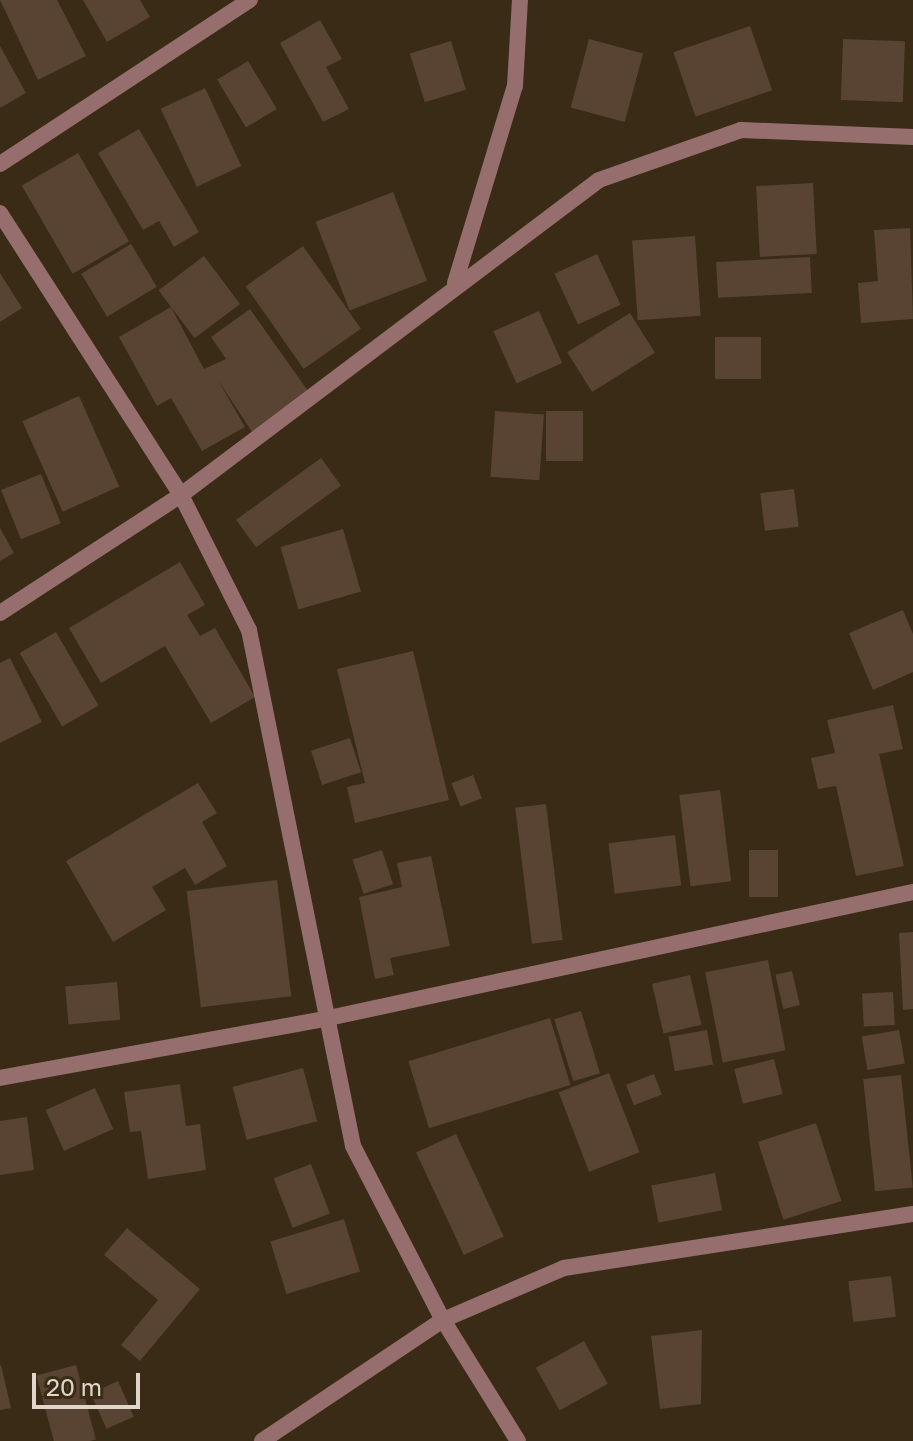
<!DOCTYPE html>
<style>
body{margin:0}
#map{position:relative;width:913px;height:1441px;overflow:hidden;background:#392b15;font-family:"Golos Text",sans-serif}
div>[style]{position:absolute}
.building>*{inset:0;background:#594332;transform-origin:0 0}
.street>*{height:16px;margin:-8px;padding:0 8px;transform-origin:8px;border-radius:8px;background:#966e6e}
span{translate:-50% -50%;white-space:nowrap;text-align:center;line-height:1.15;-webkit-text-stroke:6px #392b15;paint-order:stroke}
.scale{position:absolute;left:32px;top:1373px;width:108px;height:36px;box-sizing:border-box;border:4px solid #e0d7ca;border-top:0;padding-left:10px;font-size:24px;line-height:28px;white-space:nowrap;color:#e0d7ca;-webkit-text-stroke:6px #392b15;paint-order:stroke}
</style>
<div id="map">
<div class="building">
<div style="clip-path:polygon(0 0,57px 0,86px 56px,38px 80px)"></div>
<div style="clip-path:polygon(83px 0,140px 0,150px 17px,107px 42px)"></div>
<div style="clip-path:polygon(320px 20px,342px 59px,326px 67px,349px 109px,323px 122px,280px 43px)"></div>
<div style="left:750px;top:26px;width:68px;height:81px;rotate:71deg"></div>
<div style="left:589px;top:39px;width:56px;height:71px;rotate:15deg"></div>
<div style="left:843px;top:39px;width:62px;height:61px;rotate:2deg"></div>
<div style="left:451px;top:41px;width:51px;height:43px;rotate:73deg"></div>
<div style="clip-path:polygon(0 46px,26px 93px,0 108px)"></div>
<div style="left:248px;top:61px;width:56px;height:36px;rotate:59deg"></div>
<div style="left:205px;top:88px;width:86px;height:49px;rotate:65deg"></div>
<div style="clip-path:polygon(139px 129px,199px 232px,174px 247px,159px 221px,143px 230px,98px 153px)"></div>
<div style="left:78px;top:153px;width:102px;height:65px;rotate:60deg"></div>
<div style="left:813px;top:183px;width:71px;height:57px;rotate:87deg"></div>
<div style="left:393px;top:192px;width:95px;height:83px;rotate:69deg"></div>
<div style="clip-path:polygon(910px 228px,913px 319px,861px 323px,858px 283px,878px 281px,874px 230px)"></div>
<div style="left:695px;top:236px;width:80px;height:63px;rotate:86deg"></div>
<div style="left:131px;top:244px;width:50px;height:58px;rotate:59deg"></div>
<div style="left:303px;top:246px;width:101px;height:70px;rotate:55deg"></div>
<div style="left:597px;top:254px;width:56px;height:47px;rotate:65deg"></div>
<div style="left:204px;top:256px;width:60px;height:57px;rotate:53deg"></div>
<div style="left:810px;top:257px;width:36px;height:94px;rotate:87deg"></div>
<div style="clip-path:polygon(0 273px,22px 308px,0 322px)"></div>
<div style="clip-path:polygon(171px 307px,204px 369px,226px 359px,211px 337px,250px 309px,308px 391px,252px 432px,218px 380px,245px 427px,202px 451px,171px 398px,157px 406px,119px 337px)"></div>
<div style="left:539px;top:311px;width:57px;height:50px;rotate:66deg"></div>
<div style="left:630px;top:313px;width:47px;height:74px;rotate:58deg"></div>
<div style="left:715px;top:337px;width:46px;height:42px"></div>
<div style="left:79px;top:396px;width:99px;height:62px;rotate:66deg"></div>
<div style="left:495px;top:411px;width:49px;height:66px;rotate:4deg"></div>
<div style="left:583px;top:411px;width:50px;height:37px;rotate:90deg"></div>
<div style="left:321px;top:458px;width:34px;height:105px;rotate:54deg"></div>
<div style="left:41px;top:474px;width:53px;height:43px;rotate:68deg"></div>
<div style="left:794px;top:489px;width:38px;height:34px;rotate:83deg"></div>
<div style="clip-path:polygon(0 528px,14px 553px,0 561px)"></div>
<div style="left:343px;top:529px;width:65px;height:65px;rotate:74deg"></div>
<div style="clip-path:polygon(180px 562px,205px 605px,187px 615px,200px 636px,215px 628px,255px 697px,211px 723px,165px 646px,101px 683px,69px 628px)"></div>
<div style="clip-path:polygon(903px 610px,913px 634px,913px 672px,873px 690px,849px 633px)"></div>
<div style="left:56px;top:632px;width:85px;height:42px;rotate:60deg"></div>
<div style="clip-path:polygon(413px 651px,449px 800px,355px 823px,347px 787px,365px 783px,337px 669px)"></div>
<div style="clip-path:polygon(10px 658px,42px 722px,0 743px,0 663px)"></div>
<div style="clip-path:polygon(893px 705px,903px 749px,879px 754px,904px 866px,856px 876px,836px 786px,818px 789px,811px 758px,835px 753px,827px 720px)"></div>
<div style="left:350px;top:738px;width:36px;height:41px;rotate:72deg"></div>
<div style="left:473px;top:775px;width:25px;height:23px;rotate:69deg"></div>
<div style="clip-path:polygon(198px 783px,217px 813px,202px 822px,227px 866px,195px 885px,185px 868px,152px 887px,166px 910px,113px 942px,66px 861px)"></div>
<div style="left:720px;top:790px;width:92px;height:41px;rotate:83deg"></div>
<div style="left:546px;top:804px;width:137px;height:31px;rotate:83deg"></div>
<div style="left:675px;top:835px;width:51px;height:67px;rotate:83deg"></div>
<div style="left:382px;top:850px;width:36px;height:31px;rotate:72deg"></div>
<div style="left:749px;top:850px;width:29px;height:47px"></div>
<div style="clip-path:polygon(431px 856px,450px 946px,390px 958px,394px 975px,375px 979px,359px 897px,402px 887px,397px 863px)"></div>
<div style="left:277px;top:880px;width:117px;height:91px;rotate:83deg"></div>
<div style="clip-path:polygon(913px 932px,913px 1009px,903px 1010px,899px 933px)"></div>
<div style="left:768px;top:960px;width:92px;height:64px;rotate:79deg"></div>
<div style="left:792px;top:971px;width:35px;height:17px;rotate:77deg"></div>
<div style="left:690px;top:975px;width:51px;height:39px;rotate:77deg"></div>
<div style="left:117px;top:982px;width:38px;height:52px;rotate:85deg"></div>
<div style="left:893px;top:992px;width:33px;height:31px;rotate:87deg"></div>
<div style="left:581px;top:1011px;width:65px;height:28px;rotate:73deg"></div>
<div style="left:550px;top:1018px;width:70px;height:148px;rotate:73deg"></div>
<div style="left:707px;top:1030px;width:35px;height:39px;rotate:80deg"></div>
<div style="left:899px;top:1030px;width:34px;height:38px;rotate:80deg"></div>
<div style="left:774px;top:1059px;width:36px;height:41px;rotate:76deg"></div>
<div style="left:303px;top:1068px;width:55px;height:73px;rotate:75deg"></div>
<div style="left:609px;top:1073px;width:85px;height:54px;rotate:69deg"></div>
<div style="left:654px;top:1074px;width:22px;height:30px;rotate:69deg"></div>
<div style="left:901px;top:1075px;width:113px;height:38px;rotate:84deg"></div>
<div style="clip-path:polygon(180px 1084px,186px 1126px,200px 1124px,206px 1170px,148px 1179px,141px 1131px,130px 1132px,124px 1092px)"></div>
<div style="left:95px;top:1088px;width:45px;height:54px;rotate:66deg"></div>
<div style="clip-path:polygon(27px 1117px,34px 1170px,0 1175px,0 1121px)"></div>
<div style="left:816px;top:1123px;width:82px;height:61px;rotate:72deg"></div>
<div style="left:456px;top:1134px;width:113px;height:44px;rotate:65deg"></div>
<div style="left:311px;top:1164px;width:53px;height:40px;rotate:69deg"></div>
<div style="left:715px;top:1173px;width:38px;height:65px;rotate:79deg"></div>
<div style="left:344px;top:1219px;width:55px;height:77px;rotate:73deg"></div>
<div style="clip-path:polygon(127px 1228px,200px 1289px,140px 1361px,121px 1345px,158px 1300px,104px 1255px)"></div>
<div style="left:891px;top:1276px;width:41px;height:43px;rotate:83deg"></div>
<div style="clip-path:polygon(702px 1330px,701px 1404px,660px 1409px,651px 1336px)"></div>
<div style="left:584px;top:1341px;width:49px;height:55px;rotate:61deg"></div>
<div style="clip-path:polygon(1px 1365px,11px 1408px,0 1410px,0 1366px)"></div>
<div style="left:76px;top:1365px;width:77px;height:41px;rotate:75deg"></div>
<div style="left:118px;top:1381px;width:39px;height:30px;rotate:66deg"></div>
</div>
<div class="street">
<div style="left:0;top:164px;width:299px;rotate:-33.3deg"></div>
<div style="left:0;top:213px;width:335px;rotate:57.3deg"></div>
<div style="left:181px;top:495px;width:151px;rotate:63.3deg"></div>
<div style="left:249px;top:630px;width:526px;rotate:78.6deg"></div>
<div style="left:353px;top:1146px;width:196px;rotate:62.7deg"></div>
<div style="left:443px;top:1320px;width:142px;rotate:58.2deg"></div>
<div style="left:455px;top:283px;width:206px;rotate:-73.1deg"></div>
<div style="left:515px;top:86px;width:86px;rotate:-86.7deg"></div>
<div style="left:0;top:613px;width:216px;rotate:-33.1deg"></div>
<div style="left:181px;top:495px;width:523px;rotate:-37deg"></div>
<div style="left:599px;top:180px;width:151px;rotate:-19.4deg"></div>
<div style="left:741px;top:130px;width:172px;rotate:2.3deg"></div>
<div style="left:0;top:1078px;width:329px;rotate:-10.3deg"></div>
<div style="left:324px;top:1019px;width:603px;rotate:-12.17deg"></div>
<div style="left:262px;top:1441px;width:218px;rotate:-33.8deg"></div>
<div style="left:443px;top:1320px;width:132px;rotate:-23.3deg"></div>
<div style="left:564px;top:1268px;width:353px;rotate:-8.8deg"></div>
</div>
<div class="scale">20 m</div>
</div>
